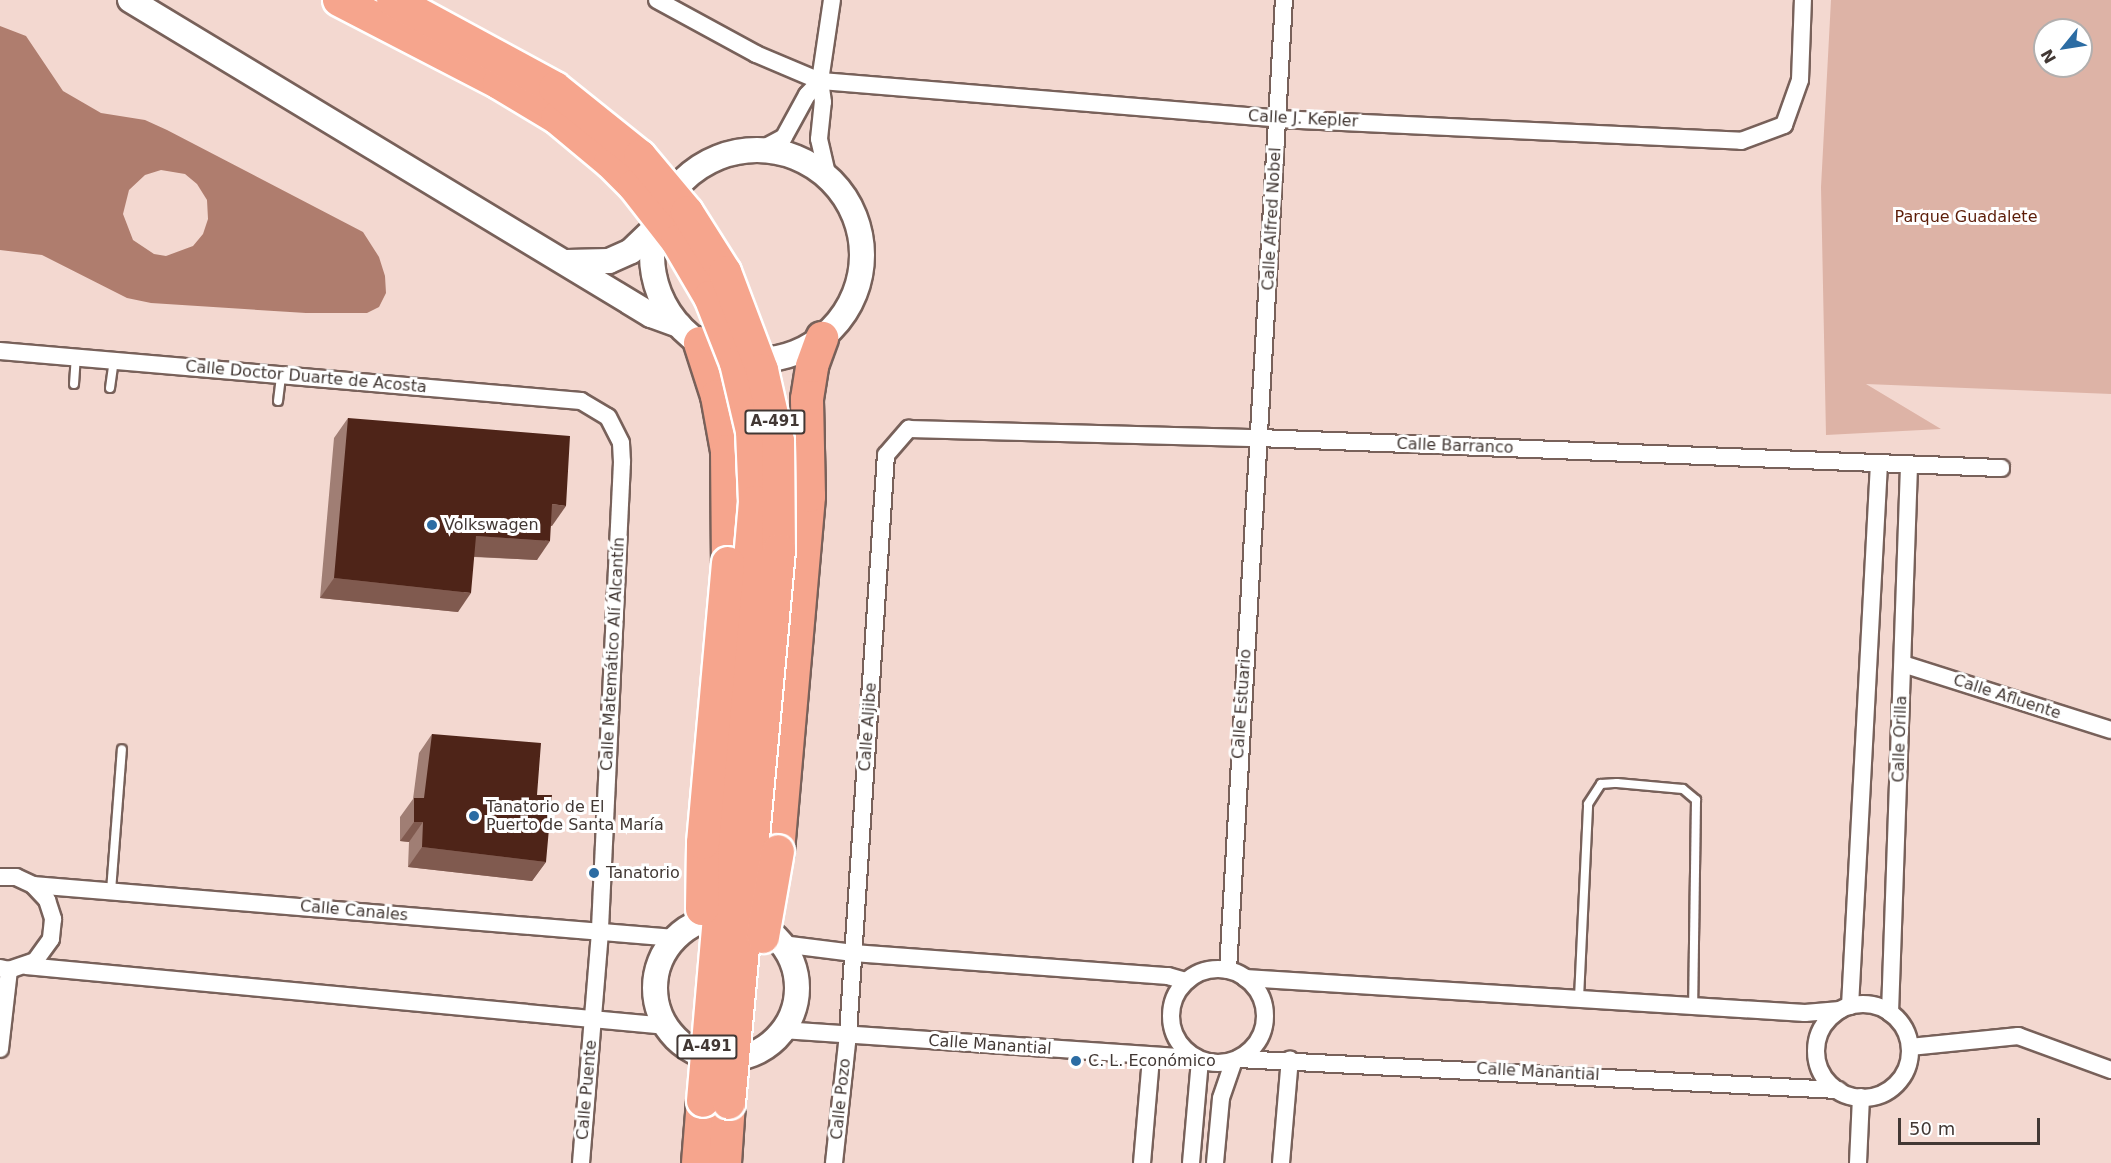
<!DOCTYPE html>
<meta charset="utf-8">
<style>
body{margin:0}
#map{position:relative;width:2111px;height:1163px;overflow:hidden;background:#f3d8d0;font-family:"DejaVu Sans",sans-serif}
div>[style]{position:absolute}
.green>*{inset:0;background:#ddb3a6}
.water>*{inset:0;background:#af7d6e}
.roads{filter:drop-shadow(2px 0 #78615a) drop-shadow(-2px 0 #78615a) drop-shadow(0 2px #78615a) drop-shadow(0 -2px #78615a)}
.lane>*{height:8px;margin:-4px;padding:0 4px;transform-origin:4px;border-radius:4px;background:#fff}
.street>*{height:16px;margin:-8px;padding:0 8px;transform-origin:8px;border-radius:8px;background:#fff}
.street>.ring{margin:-8px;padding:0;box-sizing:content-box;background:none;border:16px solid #fff;border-radius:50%}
.secondary>*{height:24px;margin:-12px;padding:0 12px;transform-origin:12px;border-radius:12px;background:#fff}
.secondary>.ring{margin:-12px;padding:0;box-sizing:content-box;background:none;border:24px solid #fff;border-radius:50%}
.highway>*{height:32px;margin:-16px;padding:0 16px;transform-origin:16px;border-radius:16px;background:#f6a58d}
.bridges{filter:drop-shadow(2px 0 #fff) drop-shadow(-2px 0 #fff) drop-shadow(0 2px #fff) drop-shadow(0 -2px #fff)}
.highway-bridge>*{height:32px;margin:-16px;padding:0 16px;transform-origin:16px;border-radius:16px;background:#f6a58d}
.wall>*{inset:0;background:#a07e74}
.shaded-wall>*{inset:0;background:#805a4f}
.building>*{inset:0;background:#4e2418}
.dots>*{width:16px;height:16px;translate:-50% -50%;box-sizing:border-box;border:3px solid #fff;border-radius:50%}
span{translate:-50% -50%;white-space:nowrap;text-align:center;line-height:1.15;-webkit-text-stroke:6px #fff;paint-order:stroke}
.shield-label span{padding:2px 4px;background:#fff;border:2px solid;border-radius:4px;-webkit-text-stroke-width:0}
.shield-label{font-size:15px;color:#423834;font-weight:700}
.street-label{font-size:16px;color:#423834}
.park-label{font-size:16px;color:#5c1d08}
.poi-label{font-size:16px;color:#423834}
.left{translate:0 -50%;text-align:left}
.north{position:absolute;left:2033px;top:18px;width:60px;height:60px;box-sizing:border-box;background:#fff;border:2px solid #b3afae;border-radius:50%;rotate:240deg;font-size:16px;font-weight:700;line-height:24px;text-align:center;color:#423834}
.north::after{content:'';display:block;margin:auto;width:21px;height:27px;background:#2c6ca3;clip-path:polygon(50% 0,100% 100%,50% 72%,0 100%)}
.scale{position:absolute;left:1898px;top:1118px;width:142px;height:27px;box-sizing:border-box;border:3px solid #423834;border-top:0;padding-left:8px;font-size:18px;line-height:21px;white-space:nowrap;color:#423834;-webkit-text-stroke:4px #fff;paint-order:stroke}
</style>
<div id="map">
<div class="green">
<div style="clip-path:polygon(evenodd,1831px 0,2111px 0,2111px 394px,1866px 384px,1941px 429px,1826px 435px,1821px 187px,1831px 0,2045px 30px,2081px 30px,2081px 66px,2045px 66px,2045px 30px)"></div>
</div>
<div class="water">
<div style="clip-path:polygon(evenodd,0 26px,26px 36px,63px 91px,101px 113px,145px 120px,167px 130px,363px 232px,379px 257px,385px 276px,386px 293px,379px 307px,367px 313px,306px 313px,151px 303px,127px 298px,42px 255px,0 250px,0 26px,161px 170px,185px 174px,197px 184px,207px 200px,208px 219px,203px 234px,193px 246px,166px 256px,154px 254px,133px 240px,123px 214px,129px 190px,145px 175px,161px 170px)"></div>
</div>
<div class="roads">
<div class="lane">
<div style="left:74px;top:384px;width:26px;rotate:-86deg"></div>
<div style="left:110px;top:388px;width:27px;rotate:-82deg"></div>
<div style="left:278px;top:401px;width:26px;rotate:-83deg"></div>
<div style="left:111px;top:891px;width:142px;rotate:-85.6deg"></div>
<div style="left:1579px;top:998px;width:194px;rotate:-87.3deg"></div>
<div style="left:1588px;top:804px;width:24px;rotate:-57deg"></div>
<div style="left:1601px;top:784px;width:16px;rotate:-4deg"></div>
<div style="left:1617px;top:783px;width:66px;rotate:5.2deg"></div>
<div style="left:1683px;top:789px;width:17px;rotate:40deg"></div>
<div style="left:1696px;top:800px;width:206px;rotate:90.8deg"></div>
</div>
<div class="street">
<div style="left:657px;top:0;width:113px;rotate:28.6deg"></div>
<div style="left:756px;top:54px;width:69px;rotate:22.9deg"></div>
<div style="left:820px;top:81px;width:460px;rotate:4.7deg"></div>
<div style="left:1278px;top:119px;width:464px;rotate:2.7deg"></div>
<div style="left:1741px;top:141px;width:46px;rotate:-20.4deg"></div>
<div style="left:1784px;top:125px;width:48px;rotate:-70.4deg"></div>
<div style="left:1800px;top:80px;width:80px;rotate:-87.9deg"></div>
<div style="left:760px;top:150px;width:27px;rotate:-28deg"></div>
<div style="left:784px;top:137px;width:48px;rotate:-61.3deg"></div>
<div style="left:807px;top:95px;width:19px;rotate:-47deg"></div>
<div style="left:828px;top:178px;width:40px;rotate:-103deg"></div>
<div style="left:819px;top:139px;width:37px;rotate:-84deg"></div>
<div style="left:823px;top:102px;width:21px;rotate:-98deg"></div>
<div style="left:820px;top:81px;width:82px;rotate:-81.6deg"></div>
<div style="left:0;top:351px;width:583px;rotate:4.92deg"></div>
<div style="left:581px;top:401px;width:31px;rotate:31deg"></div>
<div style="left:608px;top:417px;width:29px;rotate:63deg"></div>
<div style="left:621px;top:443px;width:19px;rotate:87deg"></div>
<div style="left:622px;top:462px;width:471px;rotate:92.7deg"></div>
<div style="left:600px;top:932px;width:232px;rotate:94.7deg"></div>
<div style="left:1903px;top:664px;width:218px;rotate:17.6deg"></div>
<div style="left:0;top:877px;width:16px"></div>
<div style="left:16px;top:877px;width:19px;rotate:25deg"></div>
<div style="left:33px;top:885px;width:21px;rotate:47deg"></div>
<div style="left:47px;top:900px;width:20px;rotate:72deg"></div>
<div style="left:53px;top:919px;width:20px;rotate:96deg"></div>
<div style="left:51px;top:939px;width:27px;rotate:126deg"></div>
<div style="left:35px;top:961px;width:28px;rotate:161deg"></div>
<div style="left:9px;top:970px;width:9px;rotate:-167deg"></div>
<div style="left:33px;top:885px;width:644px;rotate:4.72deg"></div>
<div style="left:782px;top:944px;width:72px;rotate:7.2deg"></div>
<div style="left:853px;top:953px;width:316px;rotate:4.2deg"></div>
<div style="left:1168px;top:976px;width:19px;rotate:16deg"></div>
<div style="left:26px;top:966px;width:644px;rotate:5.35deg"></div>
<div class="ring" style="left:1171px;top:969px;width:78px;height:78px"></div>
<div style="left:1228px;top:970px;width:972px;rotate:-86.7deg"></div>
<div style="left:1245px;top:978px;width:561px;rotate:3.58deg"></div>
<div style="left:1805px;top:1013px;width:35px;rotate:-5deg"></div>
<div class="ring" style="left:1816px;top:1004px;width:78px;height:78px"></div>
<div style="left:1850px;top:1006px;width:543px;rotate:-86.94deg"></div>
<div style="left:1890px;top:1013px;width:547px;rotate:-88.01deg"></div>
<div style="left:783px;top:1030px;width:414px;rotate:3.9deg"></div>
<div style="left:1910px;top:1047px;width:109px;rotate:-5.8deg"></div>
<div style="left:2018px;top:1036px;width:99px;rotate:20.1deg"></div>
<div style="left:0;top:1049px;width:80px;rotate:-83.5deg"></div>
<div style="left:1238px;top:1059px;width:601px;rotate:2.96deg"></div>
<div style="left:834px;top:1163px;width:130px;rotate:-83.8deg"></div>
<div style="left:848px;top:1034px;width:580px;rotate:-86.25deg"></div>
<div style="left:886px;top:455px;width:35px;rotate:-49deg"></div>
<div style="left:909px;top:429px;width:350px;rotate:1.5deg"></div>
<div style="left:1259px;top:438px;width:743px;rotate:2.32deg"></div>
<div style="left:1142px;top:1163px;width:105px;rotate:-85.1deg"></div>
<div style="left:1191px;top:1163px;width:103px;rotate:-85deg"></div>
<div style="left:1215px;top:1163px;width:65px;rotate:-84.7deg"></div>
<div style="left:1221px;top:1098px;width:39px;rotate:-71deg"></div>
<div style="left:1281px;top:1163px;width:104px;rotate:-85.1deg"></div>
<div style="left:1858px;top:1163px;width:66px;rotate:-87.4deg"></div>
</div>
<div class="secondary">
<div style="left:130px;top:0;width:609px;rotate:31.16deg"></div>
<div style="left:651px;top:315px;width:30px;rotate:20deg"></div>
<div class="ring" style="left:652px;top:150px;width:186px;height:186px"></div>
<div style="left:567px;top:262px;width:42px;rotate:-1.4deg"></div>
<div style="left:609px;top:261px;width:24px;rotate:-24deg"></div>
<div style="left:631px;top:251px;width:33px;rotate:-44deg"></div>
<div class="ring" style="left:655px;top:917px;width:118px;height:118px"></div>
</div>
<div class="highway">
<div style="left:700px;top:343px;width:56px;rotate:72.2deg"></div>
<div style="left:717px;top:396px;width:56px;rotate:79.7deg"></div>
<div style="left:727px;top:451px;width:112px;rotate:89.5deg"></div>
<div style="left:778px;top:851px;width:356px;rotate:-85deg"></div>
<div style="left:809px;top:496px;width:97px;rotate:-91.2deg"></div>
<div style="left:807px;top:399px;width:33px;rotate:-81deg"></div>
<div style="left:812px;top:366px;width:30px;rotate:-70deg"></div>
<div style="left:698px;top:1163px;width:62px;rotate:-85.4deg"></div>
<div style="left:725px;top:1163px;width:60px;rotate:-86.2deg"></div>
</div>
</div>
<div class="bridges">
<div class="highway-bridge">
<div style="left:339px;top:0;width:180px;rotate:27.4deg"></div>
<div style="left:499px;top:83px;width:68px;rotate:31.1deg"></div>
<div style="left:557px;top:118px;width:69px;rotate:39.7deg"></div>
<div style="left:610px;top:162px;width:34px;rotate:45deg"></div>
<div style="left:634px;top:186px;width:70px;rotate:52deg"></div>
<div style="left:677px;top:241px;width:65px;rotate:59.5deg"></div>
<div style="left:710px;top:297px;width:71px;rotate:68.5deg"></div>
<div style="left:736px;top:363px;width:70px;rotate:76.8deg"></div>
<div style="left:752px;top:431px;width:71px;rotate:87.6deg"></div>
<div style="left:755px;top:502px;width:601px;rotate:94.96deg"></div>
<div style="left:393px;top:0;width:184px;rotate:28.5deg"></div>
<div style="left:555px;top:88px;width:109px;rotate:38.7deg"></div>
<div style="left:640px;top:156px;width:73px;rotate:50deg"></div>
<div style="left:687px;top:212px;width:71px;rotate:57.7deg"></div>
<div style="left:725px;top:272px;width:105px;rotate:69.3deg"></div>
<div style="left:762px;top:370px;width:73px;rotate:77.3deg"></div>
<div style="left:778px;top:441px;width:109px;rotate:89.5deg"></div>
<div style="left:779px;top:550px;width:555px;rotate:95.17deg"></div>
<div style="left:702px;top:909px;width:66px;rotate:-89.1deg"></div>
<div style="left:703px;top:843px;width:281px;rotate:-84.9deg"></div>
<div style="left:763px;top:937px;width:87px;rotate:-80.1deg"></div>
</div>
</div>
<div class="wall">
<div style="clip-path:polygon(348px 418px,552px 526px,551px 526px,537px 560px,474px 557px,458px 612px,320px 598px,334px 438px)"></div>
<div style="clip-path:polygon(432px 734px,537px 795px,546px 862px,532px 881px,408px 867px,409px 842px,400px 841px,400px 817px,413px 799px,419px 753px)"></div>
</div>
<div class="shaded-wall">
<div style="clip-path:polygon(552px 504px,566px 506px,552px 526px,538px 524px)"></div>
<div style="clip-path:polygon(476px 536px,550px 541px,537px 560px,462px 556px)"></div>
<div style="clip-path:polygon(334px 578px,471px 593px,458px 612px,320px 598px)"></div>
<div style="clip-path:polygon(414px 822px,423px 822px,409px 842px,400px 841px)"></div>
<div style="clip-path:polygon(422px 847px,546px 862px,532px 881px,408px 867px)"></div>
</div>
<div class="building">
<div style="clip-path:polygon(348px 418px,570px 436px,566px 506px,552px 504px,550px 541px,476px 536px,471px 593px,334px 578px)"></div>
<div style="clip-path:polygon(432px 734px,541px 743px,537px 795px,552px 795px,546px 862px,422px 847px,423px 822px,414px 822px,414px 798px,424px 798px)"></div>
</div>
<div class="dots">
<div style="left:432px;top:525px;background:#2c6ca3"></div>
<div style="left:474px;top:816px;background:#2c6ca3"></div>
<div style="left:594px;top:873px;background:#2c6ca3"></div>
<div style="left:1076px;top:1061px;background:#2c6ca3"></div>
</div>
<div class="shield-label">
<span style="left:775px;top:422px">A-491</span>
<span style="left:707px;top:1047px">A-491</span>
</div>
<div class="street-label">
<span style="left:1303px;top:119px;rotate:3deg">Calle J. Kepler</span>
<span style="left:1272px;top:219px;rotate:-87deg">Calle Alfred Nobel</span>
<span style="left:306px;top:377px;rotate:5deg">Calle Doctor Duarte de Acosta</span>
<span style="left:1455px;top:446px;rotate:2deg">Calle Barranco</span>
<span style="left:613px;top:654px;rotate:-87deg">Calle Matemático Alí Alcantín</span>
<span style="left:2007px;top:697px;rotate:18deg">Calle Afluente</span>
<span style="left:1242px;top:704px;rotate:-86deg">Calle Estuario</span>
<span style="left:868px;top:727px;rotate:-86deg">Calle Aljibe</span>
<span style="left:1900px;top:739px;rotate:-88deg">Calle Orilla</span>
<span style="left:354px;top:911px;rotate:5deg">Calle Canales</span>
<span style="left:990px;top:1045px;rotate:4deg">Calle Manantial</span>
<span style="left:1538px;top:1072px;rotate:3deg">Calle Manantial</span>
<span style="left:587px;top:1090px;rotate:-85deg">Calle Puente</span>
<span style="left:841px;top:1099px;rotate:-84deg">Calle Pozo</span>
</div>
<div class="park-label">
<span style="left:1966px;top:217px">Parque Guadalete</span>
</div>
<div class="poi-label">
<span class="left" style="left:444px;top:525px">Volkswagen</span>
<span class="left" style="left:486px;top:816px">Tanatorio de El<br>Puerto de Santa María</span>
<span class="left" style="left:606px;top:873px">Tanatorio</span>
<span class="left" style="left:1088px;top:1061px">C. L. Económico</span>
</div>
<div class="north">N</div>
<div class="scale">50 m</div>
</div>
